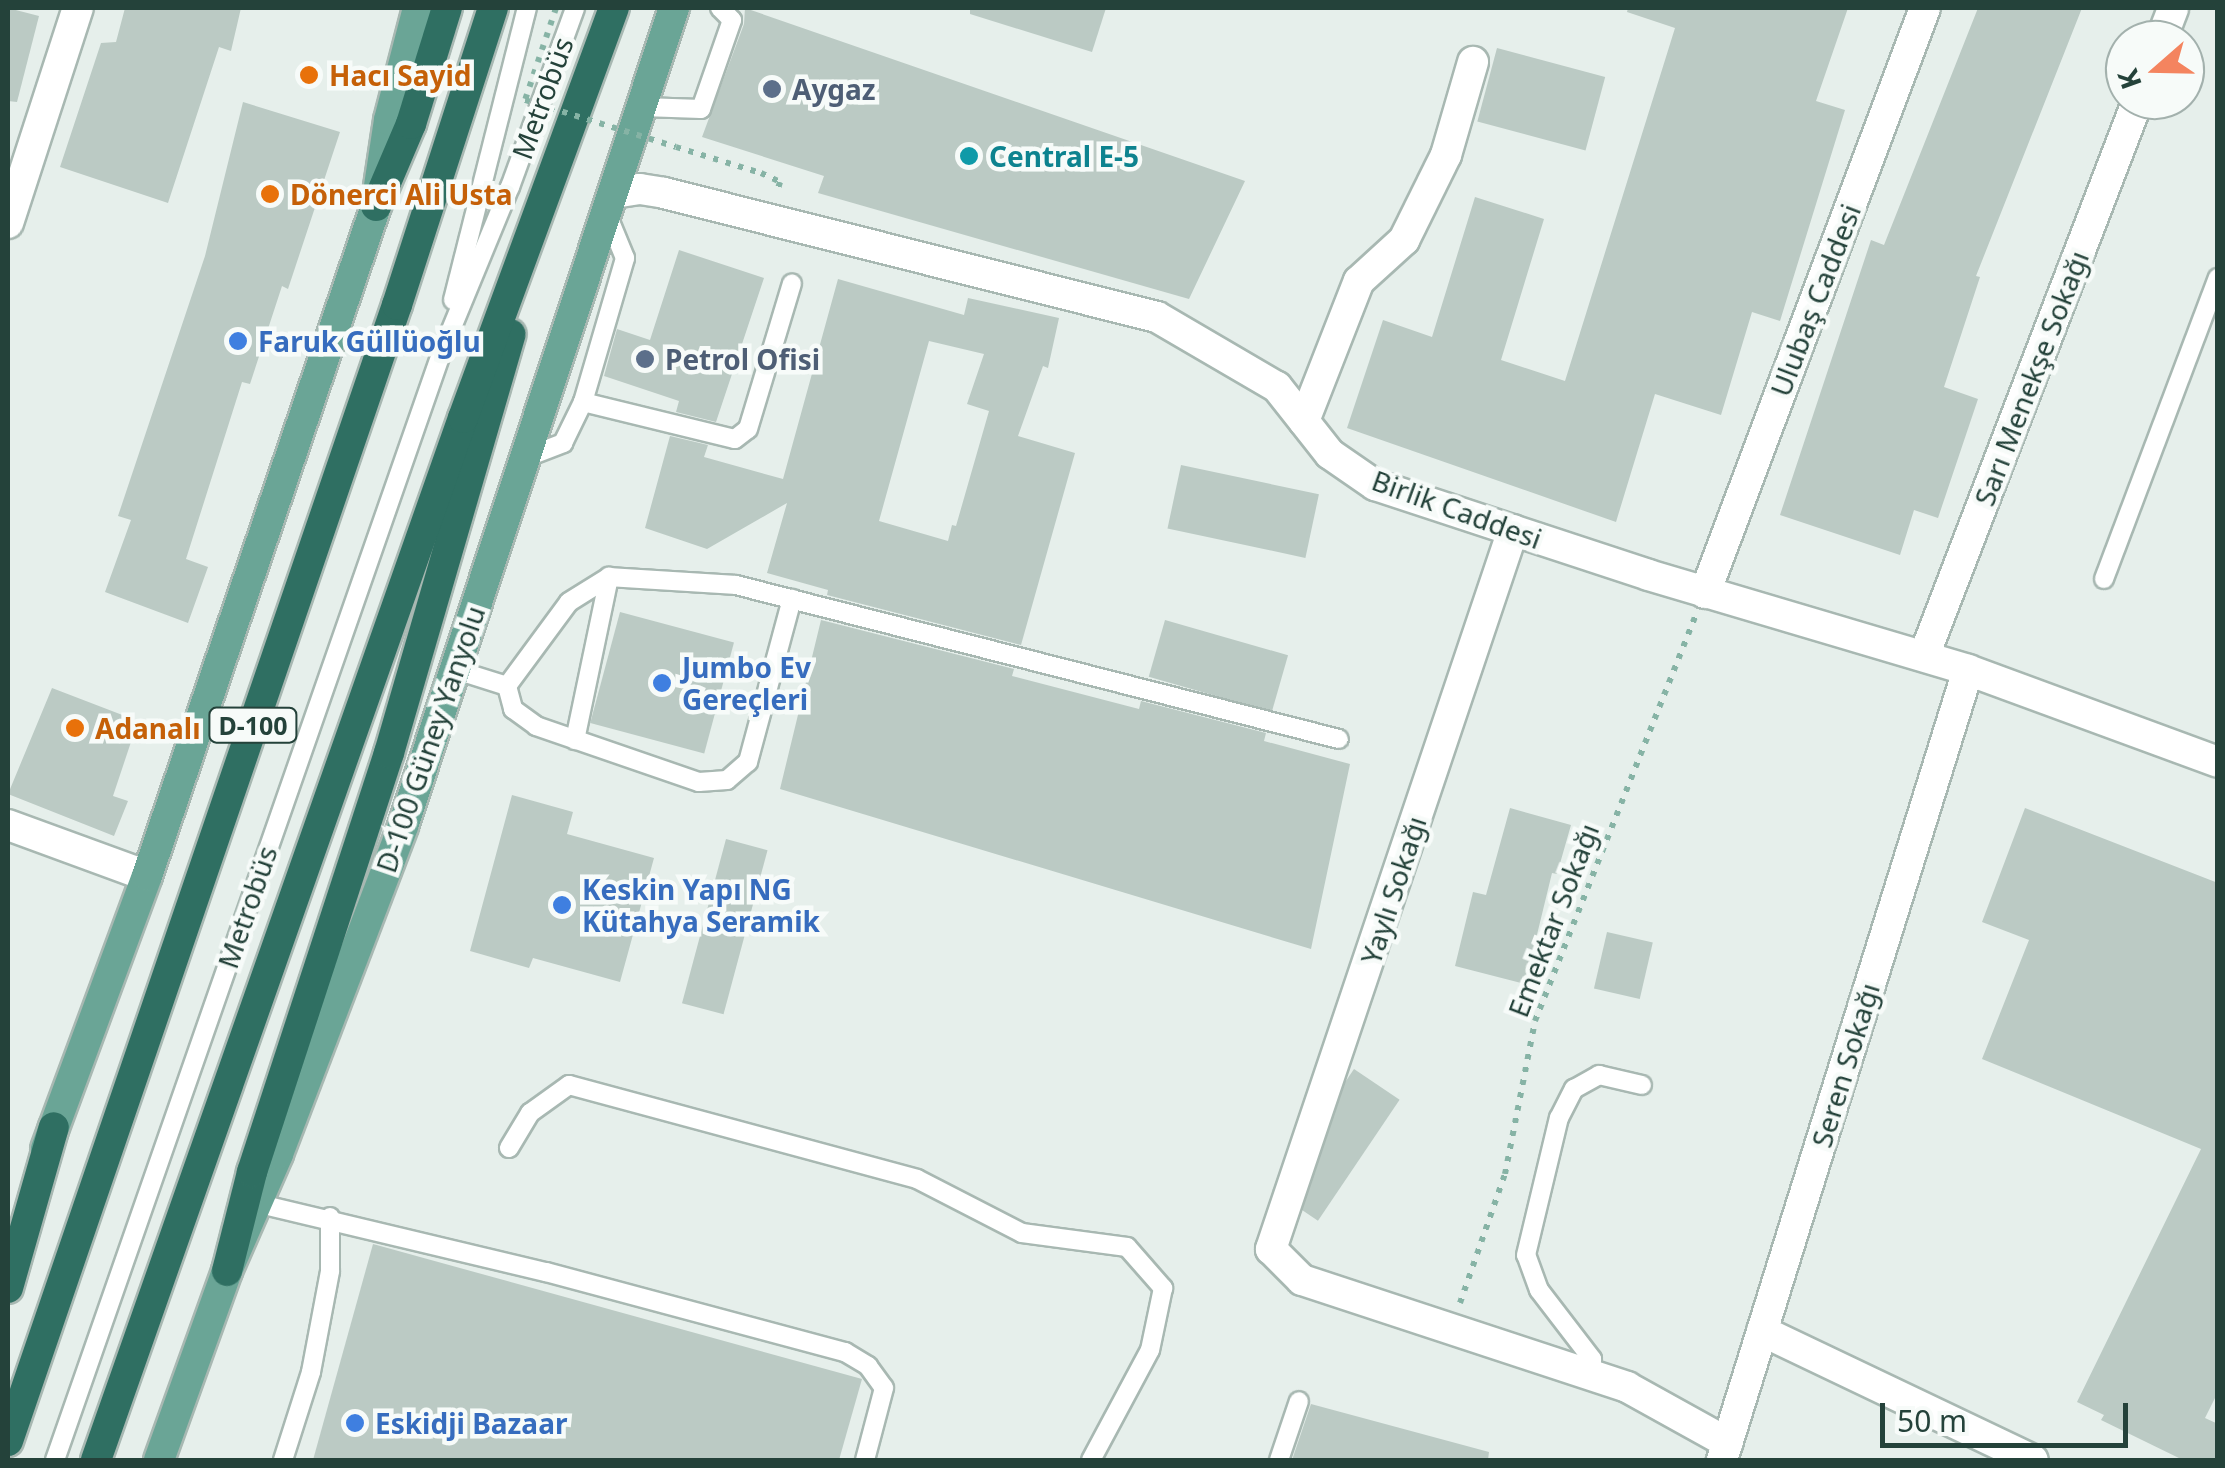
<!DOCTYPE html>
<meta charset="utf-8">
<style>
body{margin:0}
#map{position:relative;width:2225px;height:1468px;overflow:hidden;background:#e6efeb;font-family:"Noto Sans",sans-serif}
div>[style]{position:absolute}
.building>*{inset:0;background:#bbcac4;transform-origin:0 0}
.path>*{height:6px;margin-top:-3px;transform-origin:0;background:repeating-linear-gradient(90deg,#86b3a5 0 5px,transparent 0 13px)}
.roads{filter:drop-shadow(2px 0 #a8b8b2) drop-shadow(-2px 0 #a8b8b2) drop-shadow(0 2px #a8b8b2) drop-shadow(0 -2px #a8b8b2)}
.lane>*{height:18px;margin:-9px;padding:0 9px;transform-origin:9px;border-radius:9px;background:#fff}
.street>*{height:30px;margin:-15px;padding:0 15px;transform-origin:15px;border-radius:15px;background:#fff}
.secondary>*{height:30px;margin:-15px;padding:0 15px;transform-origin:15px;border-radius:15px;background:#fff}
.primary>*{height:30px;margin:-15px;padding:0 15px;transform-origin:15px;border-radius:15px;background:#6aa596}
.highway>*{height:30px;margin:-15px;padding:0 15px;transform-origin:15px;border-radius:15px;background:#2f6f62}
.path-bridge>*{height:6px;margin-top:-3px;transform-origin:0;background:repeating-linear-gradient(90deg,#86b3a5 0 5px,transparent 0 13px)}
.dots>*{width:28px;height:28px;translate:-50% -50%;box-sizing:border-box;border:5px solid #f7fbf9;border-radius:50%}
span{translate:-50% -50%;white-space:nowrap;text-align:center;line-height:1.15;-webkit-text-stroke:9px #f7fbf9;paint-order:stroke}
.shield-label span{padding:2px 8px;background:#f7fbf9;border:2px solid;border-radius:8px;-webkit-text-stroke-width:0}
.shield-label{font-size:25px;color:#24423a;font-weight:700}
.food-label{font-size:28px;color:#c56008;font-weight:700}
.left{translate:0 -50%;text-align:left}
.service-label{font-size:28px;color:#4e5e75;font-weight:700}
.street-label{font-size:28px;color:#24423a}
.culture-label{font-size:28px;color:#0d838f;font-weight:700}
.shop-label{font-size:28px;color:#366cbe;font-weight:700}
.frame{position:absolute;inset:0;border:10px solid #24423a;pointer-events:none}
.north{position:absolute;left:2105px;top:20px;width:100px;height:100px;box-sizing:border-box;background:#f7fbf9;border:2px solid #a3b1ad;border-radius:50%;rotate:250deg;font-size:28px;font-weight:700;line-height:40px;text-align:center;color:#24423a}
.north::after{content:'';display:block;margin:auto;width:35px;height:45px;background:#f4845f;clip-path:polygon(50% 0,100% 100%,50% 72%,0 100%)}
.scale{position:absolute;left:1880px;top:1403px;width:248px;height:45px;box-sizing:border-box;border:5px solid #24423a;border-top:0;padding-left:12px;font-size:30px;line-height:35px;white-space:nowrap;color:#24423a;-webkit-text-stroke:8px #f7fbf9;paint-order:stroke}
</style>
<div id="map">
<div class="building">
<div style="clip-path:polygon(8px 8px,39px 16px,17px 102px,8px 101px)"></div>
<div style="clip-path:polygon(125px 8px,241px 8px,231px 51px,219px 47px,168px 203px,60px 167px,101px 43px,116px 42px)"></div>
<div style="clip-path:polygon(745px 8px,1245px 181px,1189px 299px,818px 193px,824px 176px,702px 137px,744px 24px)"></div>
<div style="clip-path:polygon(970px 8px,1106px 8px,1092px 52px,970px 14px)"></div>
<div style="clip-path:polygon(1628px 8px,1848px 8px,1816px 101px,1845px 110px,1780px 321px,1752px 312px,1721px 415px,1655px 394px,1616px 522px,1347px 428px,1383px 320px,1432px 337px,1475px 197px,1544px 219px,1501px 360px,1565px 381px,1675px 28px,1627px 12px)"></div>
<div style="clip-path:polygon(1978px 8px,2082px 8px,1976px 276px,1980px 277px,1944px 387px,1978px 399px,1938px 518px,1914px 510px,1900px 555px,1780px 515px,1871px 240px,1884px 245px)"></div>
<div style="left:1497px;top:48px;width:112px;height:76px;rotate:15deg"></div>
<div style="clip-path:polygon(243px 102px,340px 132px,288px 289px,282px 286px,250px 384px,242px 382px,186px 559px,208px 567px,188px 623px,105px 592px,131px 520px,118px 516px,205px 256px)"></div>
<div style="clip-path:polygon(679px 250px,764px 278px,716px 422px,676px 412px,679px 401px,604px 376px,617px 329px,650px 340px)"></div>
<div style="clip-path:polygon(evenodd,838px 279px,964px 315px,968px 298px,1059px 318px,1048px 368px,1043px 366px,1018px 436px,1075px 453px,1021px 645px,827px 595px,828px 590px,767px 573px,787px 503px,707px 549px,645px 528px,670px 436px,708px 445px,704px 457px,783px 479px,838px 279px,929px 341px,984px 354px,967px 404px,989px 411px,956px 526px,952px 525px,948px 541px,879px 521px,929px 341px)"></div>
<div style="left:1181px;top:465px;width:141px;height:65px;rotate:12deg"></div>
<div style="left:620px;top:612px;width:118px;height:115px;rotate:15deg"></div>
<div style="clip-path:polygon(821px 620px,1014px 669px,1012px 676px,1139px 709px,1141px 701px,1266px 733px,1264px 741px,1350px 764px,1311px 949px,780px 789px)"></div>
<div style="left:1165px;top:620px;width:128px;height:59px;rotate:16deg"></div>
<div style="clip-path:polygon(52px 688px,138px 721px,113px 796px,128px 801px,114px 836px,8px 794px)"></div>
<div style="clip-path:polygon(512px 795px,573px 812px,567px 834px,654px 858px,620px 982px,533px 958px,529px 968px,470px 951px)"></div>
<div style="clip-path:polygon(1510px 808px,1571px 825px,1557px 874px,1552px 873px,1525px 984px,1455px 966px,1473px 892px,1486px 895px)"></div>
<div style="clip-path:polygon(2025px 808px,2218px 883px,2218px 1392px,2205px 1418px,2218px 1424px,2218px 1460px,2183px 1460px,2101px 1420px,2104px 1415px,2077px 1402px,2201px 1149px,1982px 1059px,2029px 940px,1982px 922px)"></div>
<div style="left:726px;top:839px;width:43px;height:170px;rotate:15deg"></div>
<div style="left:1607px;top:932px;width:47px;height:58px;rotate:13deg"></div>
<div style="left:1354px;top:1069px;width:55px;height:146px;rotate:34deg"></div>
<div style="clip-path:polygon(373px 1244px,862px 1379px,839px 1460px,313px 1460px)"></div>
<div style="clip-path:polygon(1311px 1404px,1489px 1452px,1488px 1460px,1292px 1460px)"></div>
</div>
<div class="path">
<div style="left:676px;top:147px;width:89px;rotate:17deg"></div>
<div style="left:761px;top:173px;width:21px;rotate:25deg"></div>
<div style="left:780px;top:182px;width:10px;rotate:107deg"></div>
<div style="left:1460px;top:1303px;width:137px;rotate:-70.8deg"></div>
<div style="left:1505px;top:1174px;width:156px;rotate:-78.9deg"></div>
<div style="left:1535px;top:1021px;width:435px;rotate:-68.4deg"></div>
</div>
<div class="roads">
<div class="lane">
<div style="left:643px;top:107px;width:58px;rotate:2deg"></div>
<div style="left:701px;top:109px;width:94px;rotate:-70.8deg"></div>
<div style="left:732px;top:20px;width:17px;rotate:-135deg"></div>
<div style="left:453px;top:300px;width:301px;rotate:-75.8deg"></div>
<div style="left:583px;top:402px;width:156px;rotate:13.7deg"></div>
<div style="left:735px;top:439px;width:16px;rotate:-38deg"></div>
<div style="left:748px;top:429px;width:152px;rotate:-73.2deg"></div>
<div style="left:527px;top:457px;width:39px;rotate:-21deg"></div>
<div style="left:563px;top:443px;width:46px;rotate:-64deg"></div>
<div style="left:583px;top:402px;width:150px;rotate:-73.7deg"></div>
<div style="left:625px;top:258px;width:50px;rotate:-112.4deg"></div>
<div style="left:2104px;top:579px;width:322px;rotate:-69.3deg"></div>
<div style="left:453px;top:669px;width:57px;rotate:17.5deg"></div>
<div style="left:507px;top:686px;width:104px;rotate:-53.6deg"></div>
<div style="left:569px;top:602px;width:47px;rotate:-32deg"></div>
<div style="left:609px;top:577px;width:127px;rotate:3.6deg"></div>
<div style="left:736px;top:585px;width:622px;rotate:14.33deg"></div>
<div style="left:507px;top:686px;width:24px;rotate:75deg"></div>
<div style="left:513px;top:709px;width:29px;rotate:36deg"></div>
<div style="left:536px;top:726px;width:172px;rotate:19deg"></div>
<div style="left:699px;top:782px;width:28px;rotate:-4deg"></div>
<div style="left:727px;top:780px;width:28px;rotate:-41deg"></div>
<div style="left:748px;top:762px;width:169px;rotate:-74.9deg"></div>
<div style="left:575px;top:740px;width:167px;rotate:-78.2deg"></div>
<div style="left:509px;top:1148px;width:41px;rotate:-59deg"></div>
<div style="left:530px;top:1113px;width:48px;rotate:-35.7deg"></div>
<div style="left:569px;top:1085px;width:360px;rotate:15.1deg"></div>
<div style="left:917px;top:1179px;width:118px;rotate:27.2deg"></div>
<div style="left:1022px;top:1233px;width:106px;rotate:7.6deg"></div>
<div style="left:1127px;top:1247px;width:55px;rotate:48.7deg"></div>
<div style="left:1163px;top:1288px;width:63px;rotate:101.8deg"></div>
<div style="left:1150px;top:1350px;width:125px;rotate:118.2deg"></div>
<div style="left:256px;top:1203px;width:298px;rotate:13.4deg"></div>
<div style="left:546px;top:1272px;width:310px;rotate:15deg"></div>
<div style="left:845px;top:1352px;width:27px;rotate:31deg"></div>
<div style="left:868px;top:1366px;width:27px;rotate:54deg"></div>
<div style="left:884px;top:1388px;width:74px;rotate:104.8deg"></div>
<div style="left:1591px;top:1375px;width:16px;rotate:-86deg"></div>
<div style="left:1592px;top:1359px;width:87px;rotate:-127.5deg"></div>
<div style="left:1539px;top:1290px;width:37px;rotate:-110deg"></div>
<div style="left:1526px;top:1255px;width:141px;rotate:-76.5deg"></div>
<div style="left:1559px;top:1118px;width:33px;rotate:-63deg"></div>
<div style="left:1574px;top:1089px;width:29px;rotate:-29deg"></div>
<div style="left:1599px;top:1075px;width:44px;rotate:13.1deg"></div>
<div style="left:55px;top:1460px;width:1171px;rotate:-70.76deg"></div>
<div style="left:441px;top:354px;width:181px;rotate:-67.6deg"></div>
<div style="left:510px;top:187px;width:190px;rotate:-70deg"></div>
<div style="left:283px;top:1460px;width:92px;rotate:-72.3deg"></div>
<div style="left:311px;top:1372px;width:103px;rotate:-79.3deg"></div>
<div style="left:330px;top:1271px;width:54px;rotate:-90deg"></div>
<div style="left:1279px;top:1460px;width:62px;rotate:-71.3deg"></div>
</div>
<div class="street">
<div style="left:2161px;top:40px;width:34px;rotate:-69deg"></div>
<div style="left:8px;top:223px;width:226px;rotate:-72deg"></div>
<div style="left:1304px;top:421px;width:150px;rotate:-68.6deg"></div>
<div style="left:1359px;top:281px;width:61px;rotate:-42.3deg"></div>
<div style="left:1404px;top:240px;width:95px;rotate:-63.7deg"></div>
<div style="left:1446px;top:155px;width:97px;rotate:-73.8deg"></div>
<div style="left:1513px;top:530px;width:759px;rotate:108.6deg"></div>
<div style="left:1271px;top:1249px;width:44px;rotate:45deg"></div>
<div style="left:1302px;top:1280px;width:342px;rotate:18.2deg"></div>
<div style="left:1627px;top:1387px;width:115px;rotate:29deg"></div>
<div style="left:1705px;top:593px;width:625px;rotate:-69.39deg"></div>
<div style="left:1924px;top:656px;width:596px;rotate:-68.95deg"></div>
<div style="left:1762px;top:1331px;width:300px;rotate:25.5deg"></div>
<div style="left:1722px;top:1460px;width:827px;rotate:-72.7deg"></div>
</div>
<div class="secondary">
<div style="left:614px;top:193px;width:26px;rotate:-9deg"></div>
<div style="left:640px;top:189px;width:24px;rotate:9deg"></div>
<div style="left:664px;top:193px;width:508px;rotate:14.12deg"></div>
<div style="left:1157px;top:317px;width:139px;rotate:30.3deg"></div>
<div style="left:1277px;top:387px;width:85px;rotate:51.7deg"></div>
<div style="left:1330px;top:454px;width:55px;rotate:34.6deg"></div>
<div style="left:1375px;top:485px;width:287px;rotate:18.2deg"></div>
<div style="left:1648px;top:575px;width:334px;rotate:16.5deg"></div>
<div style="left:1968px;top:670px;width:266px;rotate:20.2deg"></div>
<div style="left:8px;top:825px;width:148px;rotate:20.1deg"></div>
</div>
<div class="primary">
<div style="left:46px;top:1149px;width:291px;rotate:-69.7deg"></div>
<div style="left:147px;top:876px;width:708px;rotate:-71.13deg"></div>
<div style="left:376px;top:206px;width:87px;rotate:-81.4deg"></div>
<div style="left:389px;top:120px;width:116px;rotate:-75.5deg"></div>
<div style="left:159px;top:1460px;width:201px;rotate:-70.2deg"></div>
<div style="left:227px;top:1271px;width:128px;rotate:-66.4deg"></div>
<div style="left:278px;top:1154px;width:351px;rotate:-69.1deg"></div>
<div style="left:403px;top:826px;width:862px;rotate:-71.67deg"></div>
</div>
<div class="highway">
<div style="left:376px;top:206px;width:89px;rotate:-66.9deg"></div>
<div style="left:411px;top:124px;width:121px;rotate:-72.8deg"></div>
<div style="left:227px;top:1271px;width:102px;rotate:-75.8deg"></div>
<div style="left:252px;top:1172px;width:441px;rotate:-71.9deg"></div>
<div style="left:389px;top:753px;width:436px;rotate:-73.8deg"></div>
<div style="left:8px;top:1288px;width:167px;rotate:-74.1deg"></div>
<div style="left:8px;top:1441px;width:1201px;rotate:-71.1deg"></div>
<div style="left:397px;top:305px;width:312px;rotate:-72.1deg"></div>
<div style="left:96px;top:1460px;width:1105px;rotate:-70.6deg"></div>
<div style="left:463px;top:418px;width:437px;rotate:-69.8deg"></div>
</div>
</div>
<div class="path-bridge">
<div style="left:556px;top:8px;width:97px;rotate:108.6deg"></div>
<div style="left:525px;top:100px;width:158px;rotate:17.3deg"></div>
</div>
<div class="dots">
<div style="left:309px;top:75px;background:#e8710a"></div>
<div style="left:772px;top:89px;background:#5c6f8a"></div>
<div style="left:969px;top:156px;background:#0f9aa8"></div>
<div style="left:270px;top:194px;background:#e8710a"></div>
<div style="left:238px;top:341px;background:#3f7fe0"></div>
<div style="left:645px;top:359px;background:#5c6f8a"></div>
<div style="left:662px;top:683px;background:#3f7fe0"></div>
<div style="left:75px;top:728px;background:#e8710a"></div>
<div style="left:562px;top:905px;background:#3f7fe0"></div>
<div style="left:355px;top:1423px;background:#3f7fe0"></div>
</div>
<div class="shield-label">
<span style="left:253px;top:725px">D-100</span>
</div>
<div class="food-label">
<span class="left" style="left:329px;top:75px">Hacı Sayid</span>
<span class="left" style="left:290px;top:194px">Dönerci Ali Usta</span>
<span class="left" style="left:95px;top:728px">Adanalı</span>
</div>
<div class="service-label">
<span class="left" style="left:792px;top:89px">Aygaz</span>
<span class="left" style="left:665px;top:359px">Petrol Ofisi</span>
</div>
<div class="street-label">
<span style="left:542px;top:98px;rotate:-70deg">Metrobüs</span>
<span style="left:1815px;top:300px;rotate:-69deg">Ulubaş Caddesi</span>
<span style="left:2031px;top:378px;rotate:-69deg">Sarı Menekşe Sokağı</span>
<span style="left:1457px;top:509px;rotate:20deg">Birlik Caddesi</span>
<span style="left:430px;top:739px;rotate:-71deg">D-100 Güney Yanyolu</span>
<span style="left:1393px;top:890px;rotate:-72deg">Yaylı Sokağı</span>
<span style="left:247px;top:907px;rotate:-71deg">Metrobüs</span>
<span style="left:1553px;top:920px;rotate:-69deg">Emektar Sokağı</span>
<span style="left:1845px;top:1065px;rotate:-73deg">Seren Sokağı</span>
</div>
<div class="culture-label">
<span class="left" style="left:989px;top:156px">Central E-5</span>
</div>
<div class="shop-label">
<span class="left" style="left:258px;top:341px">Faruk Güllüoğlu</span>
<span class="left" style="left:682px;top:683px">Jumbo Ev<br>Gereçleri</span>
<span class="left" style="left:582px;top:905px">Keskin Yapı NG<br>Kütahya Seramik</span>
<span class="left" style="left:375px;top:1423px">Eskidji Bazaar</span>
</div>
<div class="frame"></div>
<div class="north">K</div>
<div class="scale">50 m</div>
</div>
